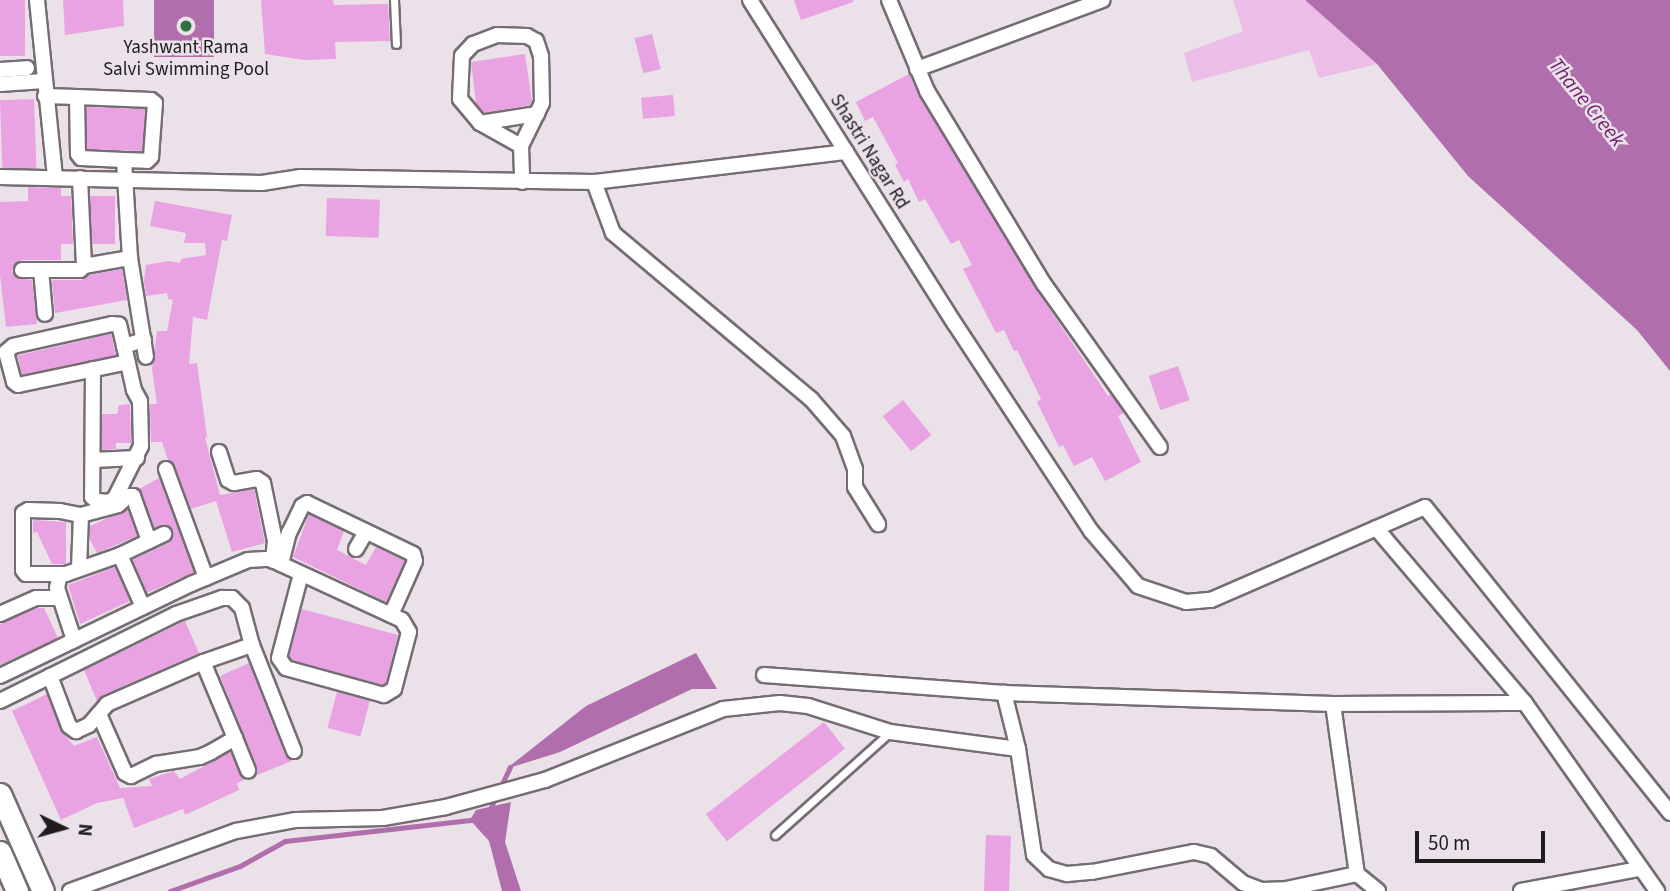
<!DOCTYPE html>
<style>
body{margin:0}
#map{position:relative;width:1670px;height:891px;overflow:hidden;background:#eae1e9;font-family:"Source Sans 3",sans-serif}
div>[style]{position:absolute}
.green>*{inset:0;background:#ecbde7}
.water>*{inset:0;background:#b16eac;transform-origin:0 0}
.stream>*{height:5px;margin:-2.5px;padding:0 2.5px;transform-origin:2.5px;border-radius:2.5px;background:#b16eac}
.building>*{inset:0;background:#e9a2e2;transform-origin:0 0}
.roads{filter:drop-shadow(2px 0 #756d74) drop-shadow(-2px 0 #756d74) drop-shadow(0 2px #756d74) drop-shadow(0 -2px #756d74)}
.service>*{height:7px;margin:-3.5px;padding:0 3.5px;transform-origin:3.5px;border-radius:3.5px;background:#fff}
.minor>*{height:14px;margin:-7px;padding:0 7px;transform-origin:7px;border-radius:7px;background:#fff}
.secondary>*{height:21px;margin:-10.5px;padding:0 10.5px;transform-origin:10.5px;border-radius:10.5px;background:#fff}
.dots>*{width:19px;height:19px;translate:-50% -50%;box-sizing:border-box;border:4px solid #eae1e9;border-radius:50%}
span{translate:-50% -50%;white-space:nowrap;text-align:center;line-height:1.15;-webkit-text-stroke:5px #eae1e9;paint-order:stroke}
.poi-label{font-size:19px;color:#1f1c1e}
.street-label{font-size:19px;color:#1f1c1e}
.water-label{font-size:21px;color:#701e6d;font-style:italic}
.north{position:absolute;left:28px;top:793px;width:70px;height:70px;-webkit-text-stroke:5px #eae1e9;paint-order:stroke;rotate:95deg;font-size:19px;font-weight:700;line-height:28px;text-align:center;color:#1f1c1e}
.north::after{content:'';display:block;margin:auto;width:24px;height:32px;background:#1f1c1e;clip-path:polygon(50% 0,100% 100%,50% 72%,0 100%)}
.scale{position:absolute;left:1415px;top:831px;width:130px;height:32px;box-sizing:border-box;border:4px solid #1f1c1e;border-top:0;padding-left:9px;font-size:21px;line-height:24px;white-space:nowrap;color:#1f1c1e;-webkit-text-stroke:5px #eae1e9;paint-order:stroke}
</style>
<div id="map">
<div class="green">
<div style="clip-path:polygon(1233px 0,1305px 0,1377px 64px,1319px 78px,1309px 50px,1192px 82px,1184px 53px,1243px 31px)"></div>
</div>
<div class="water">
<div style="left:154px;top:0;width:60px;height:57px"></div>
<div style="clip-path:polygon(1305px 0,1670px 0,1670px 371px,1637px 330px,1468px 176px,1377px 64px)"></div>
<div style="clip-path:polygon(696px 653px,717px 689px,692px 689px,560px 752px,506px 769px,586px 706px)"></div>
<div style="clip-path:polygon(511px 802px,505px 842px,521px 891px,502px 891px,489px 841px,470px 820px,476px 810px)"></div>
</div>
<div class="stream">
<div style="left:489px;top:811px;width:49px;rotate:-64.5deg"></div>
<div style="left:170px;top:891px;width:74px;rotate:-19.7deg"></div>
<div style="left:240px;top:866px;width:51px;rotate:-29.1deg"></div>
<div style="left:285px;top:841px;width:193px;rotate:-6.5deg"></div>
</div>
<div class="building">
<div style="left:0;top:0;width:25px;height:56px"></div>
<div style="clip-path:polygon(63px 0,123px 0,124px 26px,65px 35px)"></div>
<div style="clip-path:polygon(261px 0,333px 0,334px 5px,388px 4px,390px 41px,335px 42px,336px 59px,304px 60px,265px 54px)"></div>
<div style="clip-path:polygon(794px 0,853px 0,853px 2px,801px 20px)"></div>
<div style="left:652px;top:34px;width:36px;height:18px;rotate:76deg"></div>
<div style="clip-path:polygon(525px 54px,532px 101px,530px 105px,484px 113px,476px 103px,471px 62px)"></div>
<div style="clip-path:polygon(909px 74px,919px 96px,1036px 289px,1108px 396px,1111px 394px,1124px 413px,1118px 416px,1141px 462px,1105px 481px,1092px 457px,1074px 466px,1063px 445px,1059px 447px,1037px 402px,1041px 399px,1017px 350px,1014px 351px,1004px 330px,996px 333px,963px 269px,972px 265px,959px 240px,951px 244px,925px 199px,919px 202px,908px 179px,904px 182px,895px 165px,898px 163px,873px 117px,865px 121px,856px 102px)"></div>
<div style="left:673px;top:95px;width:21px;height:32px;rotate:85deg"></div>
<div style="left:34px;top:99px;width:69px;height:34px;rotate:88deg"></div>
<div style="left:87px;top:107px;width:58px;height:42px;rotate:2deg"></div>
<div style="clip-path:polygon(28px 187px,61px 188px,61px 196px,71px 196px,73px 244px,61px 244px,61px 260px,22px 260px,14px 265px,12px 271px,17px 278px,32px 280px,37px 324px,6px 327px,0 275px,0 202px,28px 201px)"></div>
<div style="left:90px;top:196px;width:25px;height:48px"></div>
<div style="left:327px;top:198px;width:53px;height:38px;rotate:2deg"></div>
<div style="clip-path:polygon(155px 201px,232px 215px,227px 241px,222px 240px,207px 320px,193px 317px,189px 364px,197px 363px,207px 437px,205px 438px,220px 495px,254px 489px,265px 543px,232px 552px,216px 501px,191px 509px,175px 466px,168px 460px,162px 442px,151px 442px,150px 404px,157px 404px,152px 369px,157px 331px,167px 331px,173px 300px,168px 299px,167px 293px,146px 296px,144px 281px,146px 265px,169px 261px,180px 263px,181px 259px,206px 255px,205px 243px,184px 243px,186px 233px,150px 226px)"></div>
<div style="clip-path:polygon(122px 269px,127px 300px,55px 313px,52px 280px,81px 280px,89px 275px)"></div>
<div style="left:111px;top:334px;width:22px;height:96px;rotate:77deg"></div>
<div style="left:1178px;top:366px;width:36px;height:31px;rotate:71deg"></div>
<div style="left:903px;top:400px;width:45px;height:26px;rotate:51deg"></div>
<div style="clip-path:polygon(130px 404px,131px 443px,116px 443px,116px 449px,102px 450px,102px 414px,117px 414px,119px 405px)"></div>
<div style="clip-path:polygon(159px 478px,194px 572px,147px 593px,133px 560px,168px 543px,173px 535px,169px 526px,155px 528px,139px 489px)"></div>
<div style="clip-path:polygon(128px 509px,137px 536px,97px 553px,90px 540px,90px 526px)"></div>
<div style="clip-path:polygon(309px 514px,344px 531px,337px 550px,366px 565px,376px 547px,405px 561px,386px 602px,293px 557px)"></div>
<div style="clip-path:polygon(33px 520px,66px 522px,66px 564px,52px 564px,37px 532px,33px 533px)"></div>
<div style="clip-path:polygon(115px 567px,130px 601px,80px 624px,68px 585px)"></div>
<div style="clip-path:polygon(38px 608px,44px 608px,58px 638px,0 665px,0 624px)"></div>
<div style="clip-path:polygon(302px 609px,398px 635px,386px 683px,383px 685px,292px 660px,289px 656px)"></div>
<div style="clip-path:polygon(185px 621px,199px 653px,103px 695px,97px 701px,84px 670px)"></div>
<div style="clip-path:polygon(249px 663px,285px 755px,292px 761px,257px 775px,257px 767px,220px 676px)"></div>
<div style="left:337px;top:692px;width:34px;height:37px;rotate:15deg"></div>
<div style="clip-path:polygon(47px 694px,60px 729px,74px 746px,97px 737px,120px 788px,152px 786px,149px 779px,174px 771px,180px 779px,230px 752px,244px 780px,237px 783px,239px 790px,185px 815px,183px 809px,134px 828px,123px 798px,97px 803px,61px 820px,12px 711px)"></div>
<div style="left:824px;top:722px;width:34px;height:150px;rotate:52deg"></div>
<div style="left:986px;top:835px;width:25px;height:56px;rotate:2deg"></div>
</div>
<div class="roads">
<div class="service">
<div style="left:394px;top:0;width:44px;rotate:87.4deg"></div>
<div style="left:775px;top:835px;width:153px;rotate:-41.8deg"></div>
</div>
<div class="minor">
<div style="left:37px;top:0;width:178px;rotate:84.2deg"></div>
<div style="left:750px;top:0;width:383px;rotate:57.7deg"></div>
<div style="left:955px;top:324px;width:248px;rotate:56.7deg"></div>
<div style="left:1091px;top:531px;width:72px;rotate:49.5deg"></div>
<div style="left:1138px;top:586px;width:51px;rotate:18.4deg"></div>
<div style="left:1186px;top:602px;width:25px;rotate:-5deg"></div>
<div style="left:1211px;top:600px;width:233px;rotate:-23.5deg"></div>
<div style="left:1425px;top:507px;width:392px;rotate:51.3deg"></div>
<div style="left:889px;top:0;width:99px;rotate:67.3deg"></div>
<div style="left:927px;top:91px;width:226px;rotate:58.8deg"></div>
<div style="left:1044px;top:284px;width:200px;rotate:54.6deg"></div>
<div style="left:917px;top:69px;width:198px;rotate:-20.4deg"></div>
<div style="left:0;top:70px;width:27px;rotate:-4deg"></div>
<div style="left:0;top:84px;width:44px;rotate:-3.9deg"></div>
<div style="left:45px;top:96px;width:32px;rotate:2deg"></div>
<div style="left:480px;top:123px;width:58px;rotate:-9deg"></div>
<div style="left:521px;top:146px;width:48px;rotate:-64deg"></div>
<div style="left:542px;top:103px;width:47px;rotate:-91.2deg"></div>
<div style="left:541px;top:56px;width:16px;rotate:-108deg"></div>
<div style="left:536px;top:41px;width:10px;rotate:-151deg"></div>
<div style="left:527px;top:36px;width:30px;rotate:-178deg"></div>
<div style="left:497px;top:35px;width:26px;rotate:159deg"></div>
<div style="left:473px;top:44px;width:16px;rotate:133deg"></div>
<div style="left:462px;top:56px;width:43px;rotate:92.7deg"></div>
<div style="left:460px;top:99px;width:31px;rotate:50deg"></div>
<div style="left:480px;top:123px;width:47px;rotate:29.3deg"></div>
<div style="left:521px;top:146px;width:36px;rotate:88deg"></div>
<div style="left:124px;top:160px;width:23px;rotate:2deg"></div>
<div style="left:147px;top:161px;width:6px;rotate:-45deg"></div>
<div style="left:151px;top:157px;width:54px;rotate:-85.8deg"></div>
<div style="left:155px;top:103px;width:5px;rotate:-143deg"></div>
<div style="left:151px;top:100px;width:74px;rotate:-177.7deg"></div>
<div style="left:77px;top:97px;width:57px;rotate:89deg"></div>
<div style="left:78px;top:154px;width:5px;rotate:53deg"></div>
<div style="left:81px;top:158px;width:43px;rotate:2.7deg"></div>
<div style="left:124px;top:160px;width:98px;rotate:86.5deg"></div>
<div style="left:130px;top:258px;width:100px;rotate:80.8deg"></div>
<div style="left:0;top:177px;width:262px;rotate:1.3deg"></div>
<div style="left:262px;top:183px;width:39px;rotate:-9deg"></div>
<div style="left:301px;top:177px;width:293px;rotate:1deg"></div>
<div style="left:594px;top:182px;width:254px;rotate:-6.8deg"></div>
<div style="left:80px;top:178px;width:88px;rotate:87.4deg"></div>
<div style="left:84px;top:266px;width:47px;rotate:-9.9deg"></div>
<div style="left:594px;top:182px;width:54px;rotate:69.6deg"></div>
<div style="left:613px;top:233px;width:258px;rotate:40deg"></div>
<div style="left:811px;top:399px;width:49px;rotate:49.1deg"></div>
<div style="left:843px;top:436px;width:35px;rotate:70deg"></div>
<div style="left:855px;top:469px;width:18px;rotate:90deg"></div>
<div style="left:855px;top:487px;width:44px;rotate:58.1deg"></div>
<div style="left:22px;top:270px;width:58px"></div>
<div style="left:80px;top:270px;width:6px;rotate:-45deg"></div>
<div style="left:41px;top:270px;width:44px;rotate:84.8deg"></div>
<div style="left:124px;top:346px;width:22px;rotate:-103deg"></div>
<div style="left:119px;top:325px;width:7px;rotate:-172deg"></div>
<div style="left:112px;top:324px;width:101px;rotate:167.5deg"></div>
<div style="left:13px;top:346px;width:9px;rotate:139deg"></div>
<div style="left:6px;top:352px;width:31px;rotate:75deg"></div>
<div style="left:14px;top:382px;width:5px;rotate:37deg"></div>
<div style="left:18px;top:385px;width:112px;rotate:-11.8deg"></div>
<div style="left:93px;top:369px;width:128px;rotate:90.4deg"></div>
<div style="left:92px;top:497px;width:6px;rotate:39deg"></div>
<div style="left:97px;top:501px;width:12px;rotate:5deg"></div>
<div style="left:109px;top:502px;width:7px;rotate:-34deg"></div>
<div style="left:115px;top:498px;width:58px;rotate:-63.4deg"></div>
<div style="left:141px;top:446px;width:45px;rotate:-91.3deg"></div>
<div style="left:140px;top:401px;width:13px;rotate:-119deg"></div>
<div style="left:134px;top:390px;width:45px;rotate:-102.8deg"></div>
<div style="left:124px;top:346px;width:21px;rotate:-17deg"></div>
<div style="left:219px;top:452px;width:29px;rotate:72deg"></div>
<div style="left:228px;top:480px;width:7px;rotate:27deg"></div>
<div style="left:234px;top:483px;width:23px;rotate:-10deg"></div>
<div style="left:257px;top:479px;width:7px;rotate:34deg"></div>
<div style="left:263px;top:483px;width:59px;rotate:78.3deg"></div>
<div style="left:275px;top:541px;width:20px;rotate:96deg"></div>
<div style="left:93px;top:460px;width:44px;rotate:-2.6deg"></div>
<div style="left:166px;top:469px;width:116px;rotate:69.8deg"></div>
<div style="left:1376px;top:528px;width:230px;rotate:49.6deg"></div>
<div style="left:1525px;top:703px;width:230px;rotate:54.9deg"></div>
<div style="left:356px;top:549px;width:20px;rotate:-60deg"></div>
<div style="left:120px;top:555px;width:57px;rotate:160.6deg"></div>
<div style="left:66px;top:574px;width:40px;rotate:180deg"></div>
<div style="left:26px;top:574px;width:5px;rotate:-127deg"></div>
<div style="left:23px;top:570px;width:57px;rotate:-90deg"></div>
<div style="left:23px;top:513px;width:6px;rotate:-31deg"></div>
<div style="left:28px;top:510px;width:32px;rotate:2deg"></div>
<div style="left:60px;top:511px;width:21px;rotate:11deg"></div>
<div style="left:81px;top:515px;width:38px;rotate:-15deg"></div>
<div style="left:118px;top:505px;width:13px;rotate:-42deg"></div>
<div style="left:128px;top:496px;width:5px"></div>
<div style="left:133px;top:496px;width:48px;rotate:70.4deg"></div>
<div style="left:281px;top:564px;width:32px;rotate:-76deg"></div>
<div style="left:289px;top:533px;width:30px;rotate:-64deg"></div>
<div style="left:302px;top:506px;width:6px;rotate:-31deg"></div>
<div style="left:307px;top:503px;width:118px;rotate:25.7deg"></div>
<div style="left:413px;top:554px;width:7px;rotate:74deg"></div>
<div style="left:415px;top:561px;width:59px;rotate:114deg"></div>
<div style="left:79px;top:569px;width:54px;rotate:-87.9deg"></div>
<div style="left:60px;top:574px;width:14px;rotate:102deg"></div>
<div style="left:57px;top:588px;width:55px;rotate:71.9deg"></div>
<div style="left:143px;top:607px;width:57px;rotate:-113.9deg"></div>
<div style="left:120px;top:555px;width:49px;rotate:-25.5deg"></div>
<div style="left:0;top:614px;width:39px;rotate:-24deg"></div>
<div style="left:36px;top:598px;width:24px"></div>
<div style="left:764px;top:675px;width:241px;rotate:4.3deg"></div>
<div style="left:0;top:676px;width:212px;rotate:-25.7deg"></div>
<div style="left:191px;top:584px;width:62px;rotate:-22.8deg"></div>
<div style="left:248px;top:560px;width:22px;rotate:-3deg"></div>
<div style="left:270px;top:559px;width:145px;rotate:24.8deg"></div>
<div style="left:402px;top:620px;width:14px;rotate:60deg"></div>
<div style="left:409px;top:632px;width:59px;rotate:104.7deg"></div>
<div style="left:394px;top:689px;width:12px;rotate:149deg"></div>
<div style="left:384px;top:695px;width:102px;rotate:-164.6deg"></div>
<div style="left:286px;top:668px;width:12px;rotate:-125deg"></div>
<div style="left:279px;top:658px;width:87px;rotate:-75.3deg"></div>
<div style="left:50px;top:676px;width:53px;rotate:69.2deg"></div>
<div style="left:69px;top:726px;width:9px;rotate:36deg"></div>
<div style="left:76px;top:731px;width:14px;rotate:-25deg"></div>
<div style="left:89px;top:725px;width:28px;rotate:-49deg"></div>
<div style="left:107px;top:704px;width:105px;rotate:-23.6deg"></div>
<div style="left:203px;top:662px;width:52px;rotate:-19.1deg"></div>
<div style="left:0;top:701px;width:196px;rotate:-26.3deg"></div>
<div style="left:176px;top:614px;width:49px;rotate:-19.2deg"></div>
<div style="left:222px;top:598px;width:10px"></div>
<div style="left:232px;top:598px;width:14px;rotate:45deg"></div>
<div style="left:242px;top:608px;width:38px;rotate:75deg"></div>
<div style="left:252px;top:645px;width:114px;rotate:68.4deg"></div>
<div style="left:1333px;top:704px;width:172px;rotate:82deg"></div>
<div style="left:99px;top:714px;width:64px;rotate:66.2deg"></div>
<div style="left:125px;top:773px;width:7px;rotate:27deg"></div>
<div style="left:131px;top:776px;width:28px;rotate:-26deg"></div>
<div style="left:156px;top:764px;width:45px;rotate:-9deg"></div>
<div style="left:200px;top:757px;width:12px;rotate:-24deg"></div>
<div style="left:211px;top:752px;width:28px;rotate:-30deg"></div>
<div style="left:235px;top:738px;width:82px;rotate:-112.8deg"></div>
<div style="left:235px;top:738px;width:35px;rotate:68deg"></div>
<div style="left:1018px;top:749px;width:58px;rotate:-104deg"></div>
<div style="left:1004px;top:693px;width:329px;rotate:1.9deg"></div>
<div style="left:1333px;top:704px;width:192px;rotate:-0.3deg"></div>
<div style="left:70px;top:891px;width:177px;rotate:-19.9deg"></div>
<div style="left:236px;top:831px;width:61px;rotate:-10.4deg"></div>
<div style="left:296px;top:820px;width:87px;rotate:-1.3deg"></div>
<div style="left:383px;top:818px;width:64px;rotate:-9.9deg"></div>
<div style="left:446px;top:807px;width:103px;rotate:-15.3deg"></div>
<div style="left:545px;top:780px;width:192px;rotate:-21.7deg"></div>
<div style="left:723px;top:709px;width:57px;rotate:-6deg"></div>
<div style="left:780px;top:703px;width:28px;rotate:6deg"></div>
<div style="left:808px;top:706px;width:86px;rotate:17.6deg"></div>
<div style="left:890px;top:732px;width:129px;rotate:7.6deg"></div>
<div style="left:1018px;top:749px;width:107px;rotate:81.4deg"></div>
<div style="left:1034px;top:855px;width:21px;rotate:43deg"></div>
<div style="left:1049px;top:869px;width:19px;rotate:16deg"></div>
<div style="left:1067px;top:874px;width:25px;rotate:-5deg"></div>
<div style="left:1092px;top:872px;width:104px;rotate:-11.1deg"></div>
<div style="left:1194px;top:852px;width:17px;rotate:13deg"></div>
<div style="left:1211px;top:856px;width:42px;rotate:40.2deg"></div>
<div style="left:1243px;top:883px;width:19px;rotate:21deg"></div>
<div style="left:1261px;top:890px;width:25px;rotate:-2deg"></div>
<div style="left:1286px;top:889px;width:73px;rotate:-11.9deg"></div>
<div style="left:1357px;top:874px;width:27px;rotate:39deg"></div>
<div style="left:1521px;top:891px;width:120px;rotate:-10.6deg"></div>
</div>
<div class="secondary">
<div style="left:0;top:794px;width:106px;rotate:66.1deg"></div>
<div style="left:0;top:852px;width:43px;rotate:66.4deg"></div>
</div>
</div>
<div class="dots">
<div style="left:186px;top:26px;background:#2b723f"></div>
</div>
<div class="poi-label">
<span style="left:186px;top:59px">Yashwant Rama<br>Salvi Swimming Pool</span>
</div>
<div class="street-label">
<span style="left:869px;top:152px;rotate:58deg">Shastri Nagar Rd</span>
</div>
<div class="water-label">
<span style="left:1587px;top:102px;rotate:51deg">Thane Creek</span>
</div>
<div class="north">N</div>
<div class="scale">50 m</div>
</div>
